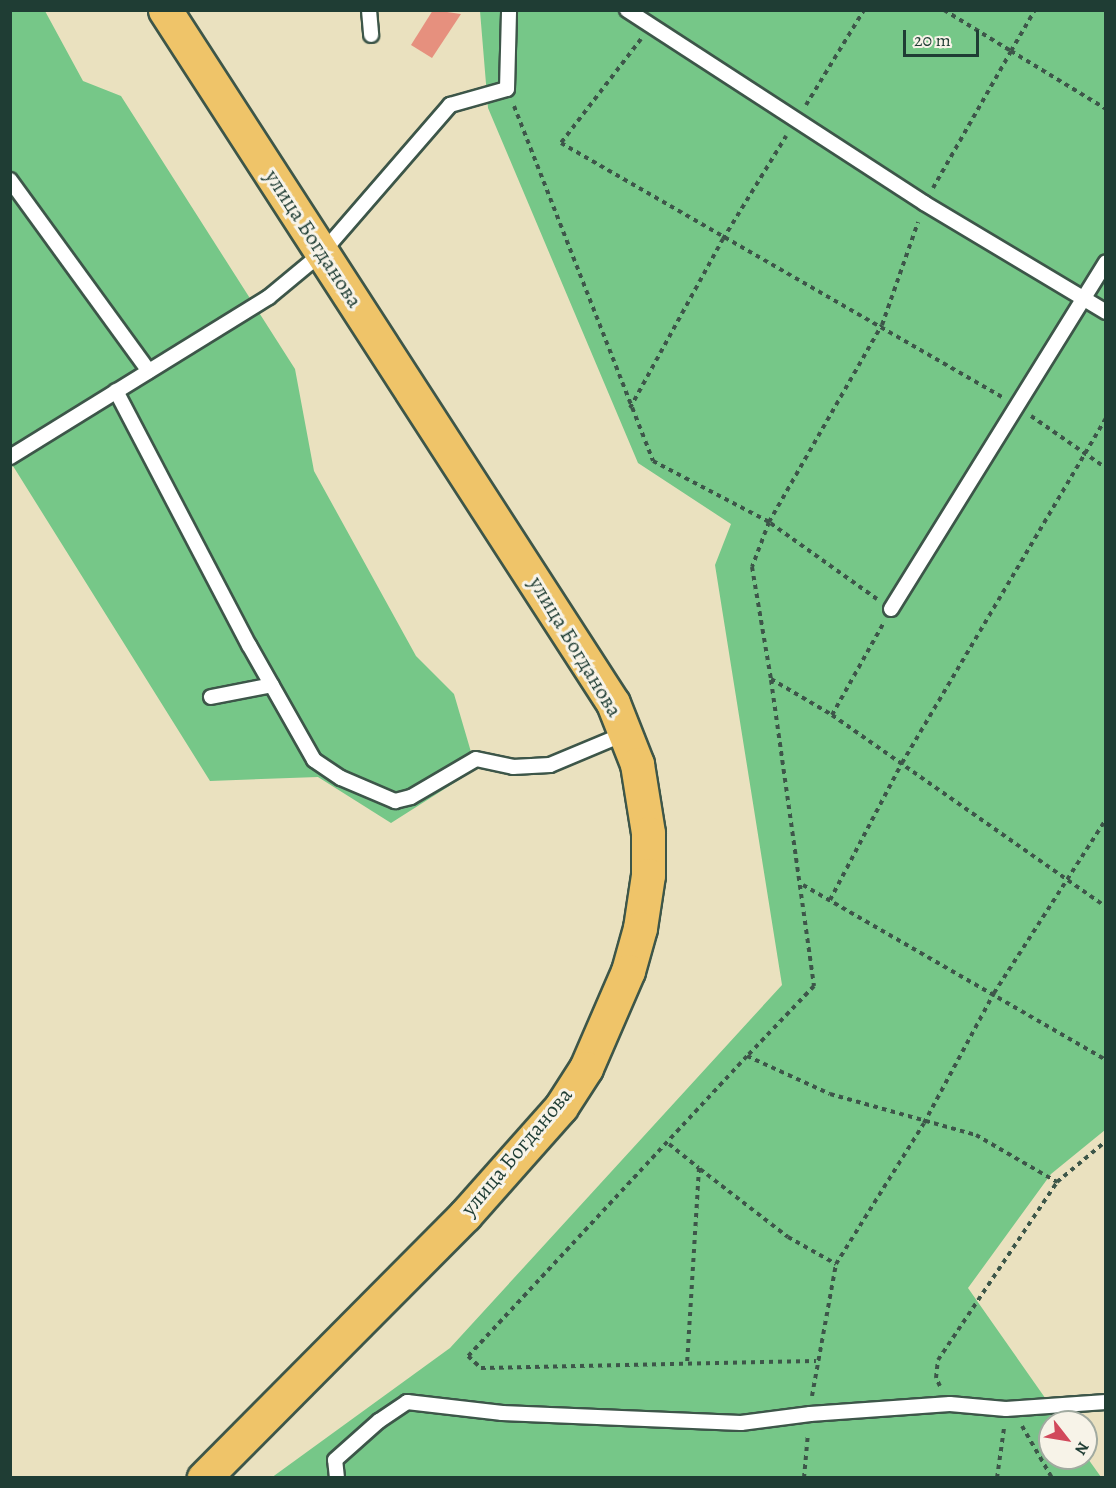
<!DOCTYPE html>
<meta charset="utf-8">
<style>
body{margin:0}
#map{position:relative;width:1116px;height:1488px;overflow:hidden;background:#eae1bf;font-family:Alegreya,serif}
div>[style]{position:absolute}
.green>*{inset:0;background:#76c788}
.building>*{inset:0;background:#e6907e}
.path>*{height:4px;margin-top:-2px;transform-origin:0;background:repeating-linear-gradient(90deg,#3d5649 0 4.5px,transparent 0 9px)}
.roads{filter:drop-shadow(2px 0 #3d5649) drop-shadow(-2px 0 #3d5649) drop-shadow(0 2px #3d5649) drop-shadow(0 -2px #3d5649)}
.service>*{height:14px;margin:-7px;padding:0 7px;transform-origin:7px;border-radius:7px;background:#fff}
.primary>*{height:33px;margin:-16.5px;padding:0 16.5px;transform-origin:16.5px;border-radius:16.5px;background:#efc469}
span{translate:-50% -50%;white-space:nowrap;text-align:center;line-height:1.15;-webkit-text-stroke:6px #f7f3e8;paint-order:stroke}
.street-label{font-size:22px;color:#1f3d34}
.frame{position:absolute;inset:0;border:12px solid #1f3d34;pointer-events:none}
.north{position:absolute;left:1038px;top:1410px;width:60px;height:60px;box-sizing:border-box;background:#f7f3e8;border:2px solid #a1aaa0;border-radius:50%;rotate:121deg;font-size:16px;font-weight:700;line-height:24px;text-align:center;color:#1f3d34}
.north::after{content:'';display:block;margin:auto;width:21px;height:27px;background:#d1495b;clip-path:polygon(50% 0,100% 100%,50% 72%,0 100%)}
.scale{position:absolute;left:903px;top:30px;width:76px;height:27px;box-sizing:border-box;border:3px solid #1f3d34;border-top:0;padding-left:8px;font-size:18px;line-height:21px;white-space:nowrap;color:#1f3d34;-webkit-text-stroke:4px #f7f3e8;paint-order:stroke}
</style>
<div id="map">
<div class="green">
<div style="clip-path:polygon(11px 11px,45px 11px,83px 81px,121px 96px,295px 369px,314px 471px,416px 656px,454px 694px,476px 769px,391px 823px,318px 777px,210px 781px,13px 466px,11px 468px)"></div>
<div style="clip-path:polygon(480px 11px,1105px 11px,1105px 1130px,1051px 1174px,968px 1288px,1062px 1422px,1050px 1422px,1050px 1458px,1086px 1456px,1101px 1477px,271px 1478px,450px 1348px,782px 985px,715px 565px,731px 524px,638px 463px,488px 108px)"></div>
</div>
<div class="building">
<div style="clip-path:polygon(433px 10px,461px 14px,432px 58px,411px 45px)"></div>
</div>
<div class="path">
<div style="left:944px;top:10px;width:79px;rotate:31.5deg"></div>
<div style="left:1011px;top:51px;width:48px;rotate:-59.7deg"></div>
<div style="left:641px;top:39px;width:131px;rotate:127.6deg"></div>
<div style="left:561px;top:143px;width:509px;rotate:29.94deg"></div>
<div style="left:806px;top:105px;width:111px;rotate:-58.6deg"></div>
<div style="left:514px;top:106px;width:381px;rotate:68.6deg"></div>
<div style="left:653px;top:461px;width:131px;rotate:27.7deg"></div>
<div style="left:769px;top:522px;width:48px;rotate:110.7deg"></div>
<div style="left:752px;top:567px;width:114px;rotate:80.4deg"></div>
<div style="left:771px;top:679px;width:71px;rotate:30.5deg"></div>
<div style="left:832px;top:715px;width:335px;rotate:35deg"></div>
<div style="left:933px;top:188px;width:158px;rotate:-60.3deg"></div>
<div style="left:1011px;top:51px;width:111px;rotate:31.4deg"></div>
<div style="left:630px;top:408px;width:193px;rotate:-61.2deg"></div>
<div style="left:723px;top:239px;width:121px;rotate:-58.5deg"></div>
<div style="left:1031px;top:416px;width:91px;rotate:34.7deg"></div>
<div style="left:877px;top:599px;width:133px;rotate:-144.5deg"></div>
<div style="left:769px;top:522px;width:227px;rotate:-60.2deg"></div>
<div style="left:882px;top:325px;width:109px;rotate:-70.7deg"></div>
<div style="left:771px;top:680px;width:309px;rotate:82deg"></div>
<div style="left:814px;top:986px;width:97px;rotate:133.7deg"></div>
<div style="left:747px;top:1056px;width:91px;rotate:24.6deg"></div>
<div style="left:830px;top:1094px;width:152px;rotate:15.7deg"></div>
<div style="left:976px;top:1135px;width:94px;rotate:30.1deg"></div>
<div style="left:1057px;top:1182px;width:64px;rotate:-39.9deg"></div>
<div style="left:832px;top:715px;width:104px;rotate:-60.7deg"></div>
<div style="left:803px;top:885px;width:350px;rotate:30deg"></div>
<div style="left:830px;top:900px;width:155px;rotate:-62.3deg"></div>
<div style="left:902px;top:763px;width:401px;rotate:-59.4deg"></div>
<div style="left:747px;top:1056px;width:410px;rotate:132.9deg"></div>
<div style="left:468px;top:1356px;width:18px;rotate:43deg"></div>
<div style="left:481px;top:1368px;width:335px;rotate:-1.2deg"></div>
<div style="left:669px;top:1144px;width:38px;rotate:39deg"></div>
<div style="left:699px;top:1168px;width:196px;rotate:93.5deg"></div>
<div style="left:700px;top:1169px;width:111px;rotate:37.7deg"></div>
<div style="left:788px;top:1237px;width:55px;rotate:29.4deg"></div>
<div style="left:940px;top:1386px;width:9px;rotate:-117deg"></div>
<div style="left:936px;top:1378px;width:18px;rotate:-84deg"></div>
<div style="left:938px;top:1360px;width:214px;rotate:-56.2deg"></div>
<div style="left:812px;top:1396px;width:134px;rotate:-79.7deg"></div>
<div style="left:836px;top:1264px;width:166px;rotate:-58deg"></div>
<div style="left:924px;top:1123px;width:148px;rotate:-61.7deg"></div>
<div style="left:994px;top:993px;width:207px;rotate:-57.2deg"></div>
<div style="left:1022px;top:1426px;width:60px;rotate:60deg"></div>
<div style="left:804px;top:1478px;width:45px;rotate:-84.9deg"></div>
<div style="left:997px;top:1478px;width:50px;rotate:-82deg"></div>
</div>
<div class="roads">
<div class="service">
<div style="left:369px;top:10px;width:25px;rotate:85deg"></div>
<div style="left:627px;top:10px;width:354px;rotate:33deg"></div>
<div style="left:924px;top:203px;width:212px;rotate:30.9deg"></div>
<div style="left:10px;top:180px;width:236px;rotate:54deg"></div>
<div style="left:116px;top:391px;width:287px;rotate:62.4deg"></div>
<div style="left:249px;top:645px;width:132px;rotate:60.5deg"></div>
<div style="left:314px;top:760px;width:32px;rotate:34deg"></div>
<div style="left:341px;top:778px;width:59px;rotate:23.1deg"></div>
<div style="left:395px;top:801px;width:16px;rotate:-14deg"></div>
<div style="left:411px;top:797px;width:75px;rotate:-30.3deg"></div>
<div style="left:476px;top:759px;width:38px;rotate:12deg"></div>
<div style="left:513px;top:767px;width:37px;rotate:-3deg"></div>
<div style="left:550px;top:765px;width:80px;rotate:-22.7deg"></div>
<div style="left:10px;top:457px;width:304px;rotate:-31.7deg"></div>
<div style="left:269px;top:297px;width:69px;rotate:-39.7deg"></div>
<div style="left:322px;top:253px;width:196px;rotate:-49.1deg"></div>
<div style="left:450px;top:105px;width:59px;rotate:-15.7deg"></div>
<div style="left:507px;top:89px;width:79px;rotate:-88.5deg"></div>
<div style="left:891px;top:609px;width:408px;rotate:-58.2deg"></div>
<div style="left:211px;top:697px;width:62px;rotate:-11.1deg"></div>
<div style="left:337px;top:1478px;width:18px;rotate:-96deg"></div>
<div style="left:335px;top:1460px;width:59px;rotate:-41.6deg"></div>
<div style="left:379px;top:1421px;width:34px;rotate:-34deg"></div>
<div style="left:407px;top:1402px;width:96px;rotate:6.6deg"></div>
<div style="left:502px;top:1413px;width:239px;rotate:2.4deg"></div>
<div style="left:741px;top:1423px;width:70px;rotate:-7.4deg"></div>
<div style="left:810px;top:1414px;width:140px;rotate:-4.1deg"></div>
<div style="left:950px;top:1404px;width:56px;rotate:5.1deg"></div>
<div style="left:1006px;top:1409px;width:100px;rotate:-4deg"></div>
</div>
<div class="primary">
<div style="left:165px;top:10px;width:825px;rotate:57.12deg"></div>
<div style="left:613px;top:703px;width:66px;rotate:68.5deg"></div>
<div style="left:637px;top:764px;width:70px;rotate:80.9deg"></div>
<div style="left:648px;top:833px;width:42px;rotate:90deg"></div>
<div style="left:648px;top:875px;width:54px;rotate:98.6deg"></div>
<div style="left:640px;top:928px;width:45px;rotate:105.6deg"></div>
<div style="left:628px;top:971px;width:106px;rotate:113.4deg"></div>
<div style="left:586px;top:1068px;width:46px;rotate:122.7deg"></div>
<div style="left:561px;top:1107px;width:144px;rotate:131.6deg"></div>
<div style="left:465px;top:1215px;width:371px;rotate:134.8deg"></div>
</div>
</div>
<div class="street-label">
<span style="left:313px;top:239px;rotate:57deg">улица Богданова</span>
<span style="left:575px;top:647px;rotate:59deg">улица Богданова</span>
<span style="left:517px;top:1152px;rotate:-50deg">улица Богданова</span>
</div>
<div class="frame"></div>
<div class="north">N</div>
<div class="scale">20 m</div>
</div>
